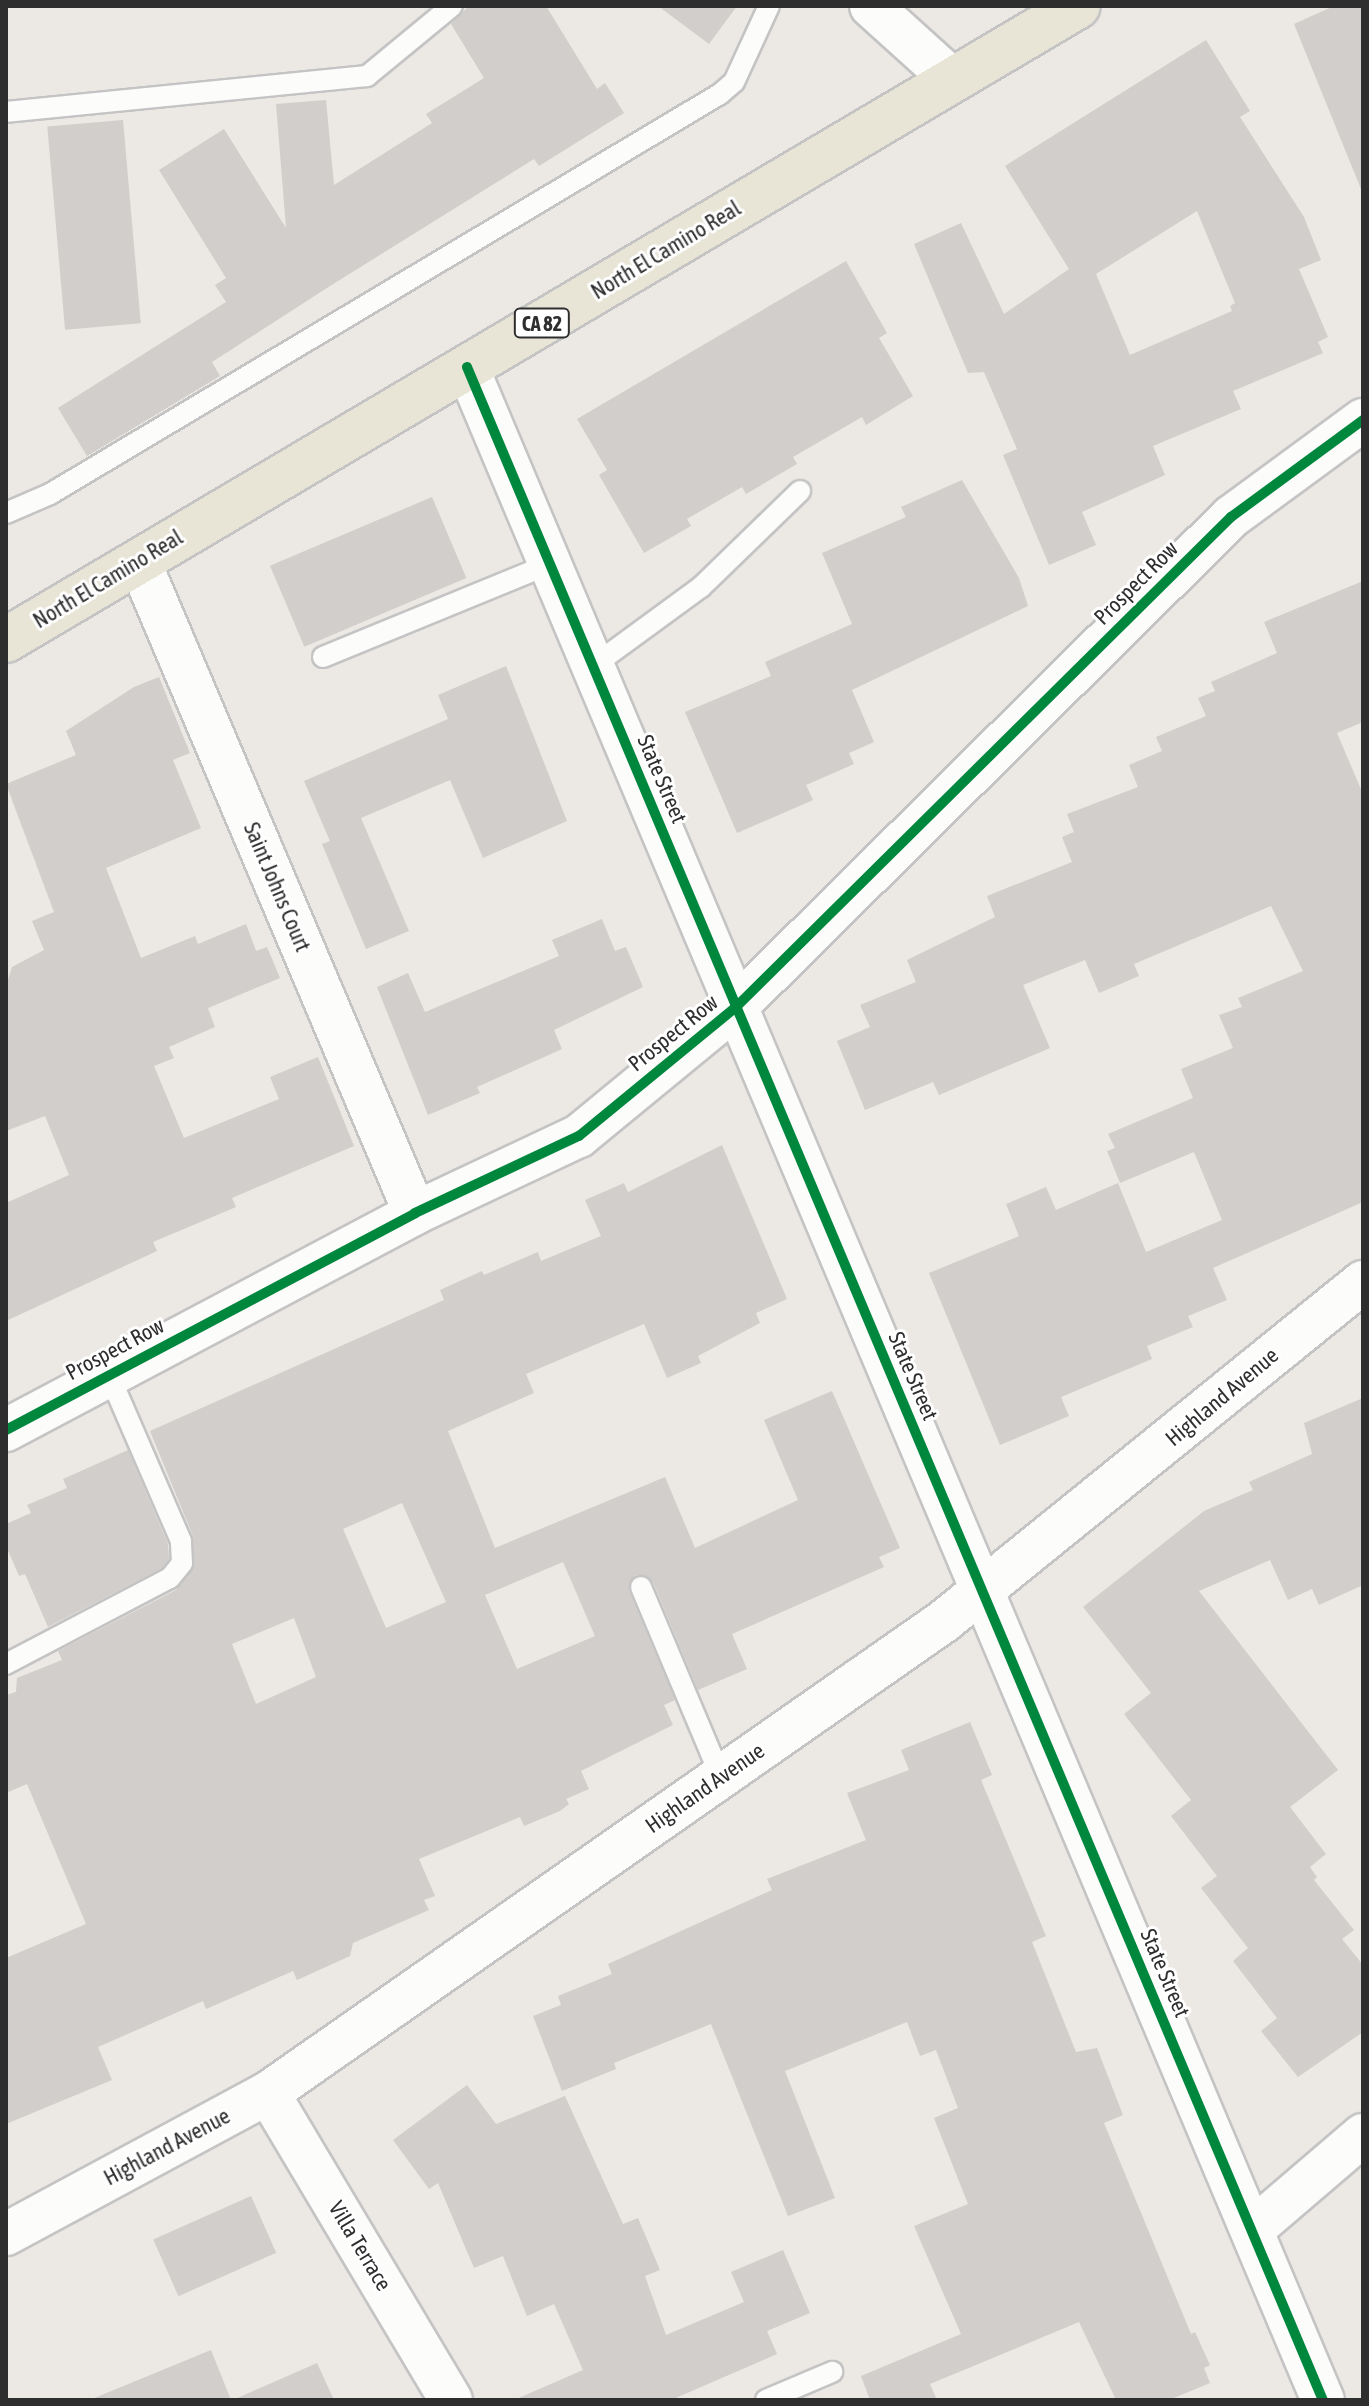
<!DOCTYPE html>
<style>
body{margin:0}
#map{position:relative;width:1369px;height:2406px;overflow:hidden;background:#ece8e4;font-family:"Asap Condensed",sans-serif}
div>[style]{position:absolute}
.building>*{inset:0;background:#d1cecb;transform-origin:0 0}
.roads{filter:drop-shadow(2px 0 #c5c4c5) drop-shadow(-2px 0 #c5c4c5) drop-shadow(0 2px #c5c4c5) drop-shadow(0 -2px #c5c4c5)}
.service>*{height:20px;margin:-10px;padding:0 10px;transform-origin:10px;border-radius:10px;background:#fcfcfb}
.minor>*{height:42px;margin:-21px;padding:0 21px;transform-origin:21px;border-radius:21px;background:#fcfcfb}
.primary>*{height:44px;margin:-22px;padding:0 22px;transform-origin:22px;border-radius:22px;background:#e8e4d6}
.cycleway>*{height:10px;margin:-5px;padding:0 5px;transform-origin:5px;border-radius:5px;background:#00873e}
span{translate:-50% -50%;white-space:nowrap;text-align:center;line-height:1.15;-webkit-text-stroke:6px #fff;paint-order:stroke}
.shield-label span{padding:2px 6px;background:#fff;border:2px solid;border-radius:6px;-webkit-text-stroke-width:0}
.shield-label{font-size:20px;color:#2e2e2e;font-weight:700}
.street-label{font-size:22px;color:#2e2e2e}
.frame{position:absolute;inset:0;border:8px solid #2e2e2e;pointer-events:none}
</style>
<div id="map">
<div class="building">
<div style="clip-path:polygon(469px 6px,546px 6px,597px 89px,605px 83px,624px 113px,539px 166px,534px 159px,330px 286px,212px 362px,220px 376px,87px 456px,58px 408px,226px 302px,215px 285px,226px 278px,159px 170px,224px 129px,286px 228px,276px 104px,326px 100px,334px 185px,432px 123px,426px 114px,484px 78px,451px 24px)"></div>
<div style="clip-path:polygon(658px 6px,737px 6px,709px 44px)"></div>
<div style="clip-path:polygon(1334px 6px,1363px 6px,1363px 194px,1294px 24px)"></div>
<div style="clip-path:polygon(evenodd,1206px 40px,1250px 111px,1240px 117px,1304px 217px,1321px 260px,1299px 269px,1328px 337px,1318px 342px,1323px 353px,1233px 391px,1241px 409px,1153px 446px,1165px 475px,1082px 512px,1096px 545px,1049px 565px,1003px 455px,1017px 449px,984px 372px,968px 373px,914px 244px,961px 223px,1004px 314px,1069px 269px,1005px 166px,1206px 40px,1197px 211px,1235px 303px,1230px 306px,1232px 311px,1130px 355px,1096px 274px,1197px 211px)"></div>
<div style="left:123px;top:120px;width:204px;height:76px;rotate:85deg"></div>
<div style="clip-path:polygon(846px 261px,887px 333px,879px 338px,913px 396px,866px 425px,862px 417px,793px 457px,797px 464px,746px 494px,742px 487px,687px 519px,691px 526px,644px 553px,599px 475px,607px 470px,577px 419px)"></div>
<div style="clip-path:polygon(962px 480px,1019px 578px,1028px 606px,852px 690px,874px 742px,849px 753px,854px 764px,806px 785px,813px 800px,737px 833px,685px 712px,771px 676px,765px 662px,852px 624px,822px 553px,906px 517px,901px 507px)"></div>
<div style="left:432px;top:497px;width:88px;height:176px;rotate:67deg"></div>
<div style="clip-path:polygon(1363px 581px,1363px 722px,1337px 733px,1363px 794px,1363px 1202px,1213px 1268px,1227px 1300px,1188px 1316px,1193px 1327px,1147px 1346px,1152px 1359px,1061px 1397px,1069px 1416px,1000px 1445px,929px 1273px,1019px 1236px,1006px 1204px,1046px 1187px,1056px 1210px,1118px 1183px,1146px 1252px,1222px 1220px,1194px 1152px,1120px 1183px,1107px 1151px,1115px 1148px,1108px 1134px,1193px 1098px,1181px 1069px,1233px 1048px,1219px 1015px,1242px 1007px,1238px 998px,1303px 971px,1271px 906px,1134px 964px,1139px 976px,1099px 993px,1085px 960px,1023px 985px,1050px 1048px,939px 1095px,933px 1082px,865px 1110px,837px 1041px,870px 1027px,860px 1005px,916px 982px,907px 960px,995px 917px,987px 896px,1072px 862px,1062px 837px,1074px 832px,1067px 814px,1138px 787px,1129px 765px,1162px 751px,1156px 737px,1206px 716px,1198px 698px,1215px 691px,1211px 682px,1277px 653px,1264px 622px)"></div>
<div style="clip-path:polygon(506px 666px,567px 821px,483px 858px,450px 780px,361px 818px,409px 931px,366px 949px,322px 844px,330px 841px,304px 781px,448px 719px,438px 695px)"></div>
<div style="clip-path:polygon(159px 677px,190px 753px,173px 760px,201px 828px,106px 868px,141px 958px,195px 936px,198px 944px,246px 924px,256px 951px,267px 947px,280px 978px,208px 1008px,215px 1027px,169px 1047px,174px 1058px,154px 1066px,184px 1138px,279px 1099px,270px 1077px,318px 1057px,354px 1146px,232px 1198px,236px 1207px,153px 1242px,157px 1251px,6px 1321px,6px 1203px,69px 1175px,45px 1116px,6px 1131px,6px 986px,12px 967px,44px 950px,32px 921px,54px 912px,6px 784px,76px 755px,66px 731px,134px 687px)"></div>
<div style="clip-path:polygon(602px 919px,615px 951px,626px 947px,643px 987px,554px 1030px,562px 1049px,477px 1087px,480px 1093px,428px 1115px,377px 987px,408px 973px,425px 1012px,559px 956px,552px 940px)"></div>
<div style="clip-path:polygon(evenodd,722px 1145px,787px 1299px,756px 1313px,760px 1323px,698px 1356px,701px 1363px,667px 1378px,644px 1324px,526px 1374px,534px 1393px,448px 1431px,495px 1548px,665px 1477px,695px 1548px,798px 1500px,764px 1420px,832px 1391px,900px 1548px,879px 1557px,884px 1567px,732px 1634px,747px 1669px,698px 1690px,653px 1582px,635px 1575px,629px 1591px,675px 1700px,664px 1705px,673px 1725px,581px 1771px,589px 1789px,566px 1799px,569px 1804px,560px 1811px,524px 1826px,520px 1817px,419px 1859px,435px 1896px,424px 1900px,429px 1910px,353px 1943px,350px 1956px,297px 1980px,293px 1971px,206px 2009px,203px 2001px,98px 2047px,112px 2080px,6px 2124px,6px 1958px,86px 1924px,27px 1784px,6px 1793px,6px 1695px,16px 1692px,17px 1678px,62px 1660px,58px 1651px,176px 1590px,192px 1571px,193px 1536px,150px 1431px,444px 1300px,440px 1290px,482px 1271px,484px 1275px,538px 1252px,541px 1261px,601px 1236px,585px 1200px,624px 1183px,628px 1192px,722px 1145px,402px 1503px,446px 1602px,386px 1628px,343px 1529px,402px 1503px,722px 1145px,563px 1562px,595px 1636px,517px 1669px,485px 1595px,563px 1562px,722px 1145px,294px 1618px,316px 1677px,256px 1704px,232px 1644px,294px 1618px)"></div>
<div style="clip-path:polygon(1363px 1398px,1363px 1585px,1319px 1605px,1312px 1589px,1288px 1600px,1270px 1560px,1199px 1591px,1338px 1770px,1290px 1807px,1326px 1854px,1310px 1867px,1317px 1877px,1314px 1880px,1354px 1930px,1342px 1939px,1363px 1965px,1363px 2032px,1298px 2077px,1261px 2031px,1277px 2018px,1233px 1961px,1248px 1948px,1201px 1888px,1217px 1876px,1171px 1816px,1191px 1800px,1124px 1714px,1151px 1693px,1083px 1607px,1204px 1511px,1253px 1490px,1249px 1482px,1312px 1454px,1304px 1423px)"></div>
<div style="clip-path:polygon(128px 1450px,168px 1544px,169px 1559px,162px 1568px,48px 1627px,25px 1574px,19px 1576px,6px 1546px,6px 1524px,31px 1513px,27px 1505px,67px 1488px,63px 1479px)"></div>
<div style="clip-path:polygon(970px 1722px,992px 1775px,981px 1780px,1046px 1936px,1032px 1942px,1076px 2052px,1097px 2048px,1123px 2115px,1104px 2123px,1191px 2334px,1195px 2332px,1210px 2365px,1204px 2368px,1210px 2383px,1169px 2400px,1116px 2400px,1079px 2322px,930px 2384px,937px 2400px,870px 2400px,861px 2376px,961px 2334px,914px 2226px,968px 2204px,934px 2118px,958px 2108px,936px 2050px,920px 2056px,907px 2022px,785px 2071px,835px 2198px,788px 2216px,711px 2024px,614px 2063px,616px 2069px,562px 2091px,533px 2016px,561px 2005px,558px 1996px,612px 1974px,608px 1964px,772px 1890px,767px 1879px,866px 1840px,847px 1793px,909px 1770px,901px 1750px)"></div>
<div style="clip-path:polygon(467px 2085px,496px 2124px,565px 2096px,623px 2224px,638px 2218px,660px 2270px,645px 2276px,666px 2335px,744px 2302px,731px 2272px,783px 2250px,810px 2313px,767px 2331px,777px 2354px,671px 2400px,514px 2400px,583px 2370px,554px 2304px,527px 2316px,503px 2256px,474px 2268px,438px 2183px,429px 2189px,393px 2140px)"></div>
<div style="left:251px;top:2196px;width:62px;height:107px;rotate:66deg"></div>
<div style="clip-path:polygon(211px 2350px,231px 2400px,92px 2400px,92px 2399px)"></div>
<div style="clip-path:polygon(317px 2363px,334px 2400px,233px 2400px)"></div>
</div>
<div class="roads">
<div class="service">
<div style="left:6px;top:112px;width:363px;rotate:-5.7deg"></div>
<div style="left:367px;top:76px;width:110px;rotate:-39.5deg"></div>
<div style="left:6px;top:513px;width:48px;rotate:-23.4deg"></div>
<div style="left:50px;top:494px;width:780px;rotate:-30.84deg"></div>
<div style="left:720px;top:94px;width:18px;rotate:-41deg"></div>
<div style="left:734px;top:82px;width:84px;rotate:-65.3deg"></div>
<div style="left:323px;top:657px;width:245px;rotate:-22.3deg"></div>
<div style="left:593px;top:666px;width:134px;rotate:-36.2deg"></div>
<div style="left:701px;top:587px;width:138px;rotate:-44.1deg"></div>
<div style="left:641px;top:1587px;width:206px;rotate:67.2deg"></div>
<div style="left:6px;top:1664px;width:185px;rotate:-27.7deg"></div>
<div style="left:170px;top:1578px;width:19px;rotate:-51deg"></div>
<div style="left:182px;top:1563px;width:22px;rotate:-93deg"></div>
<div style="left:181px;top:1541px;width:181px;rotate:-113.4deg"></div>
<div style="left:766px;top:2400px;width:72px;rotate:-23deg"></div>
</div>
<div class="minor">
<div style="left:871px;top:6px;width:110px;rotate:42.1deg"></div>
<div style="left:467px;top:367px;width:2206px;rotate:67.17deg"></div>
<div style="left:139px;top:561px;width:708px;rotate:67.06deg"></div>
<div style="left:6px;top:1430px;width:463px;rotate:-27.9deg"></div>
<div style="left:415px;top:1213px;width:181px;rotate:-25.2deg"></div>
<div style="left:579px;top:1136px;width:203px;rotate:-39.4deg"></div>
<div style="left:736px;top:1007px;width:697px;rotate:-44.71deg"></div>
<div style="left:1231px;top:517px;width:164px;rotate:-36.3deg"></div>
<div style="left:268px;top:2093px;width:357px;rotate:59.2deg"></div>
<div style="left:1252px;top:2230px;width:146px;rotate:-40.6deg"></div>
<div style="left:6px;top:2234px;width:298px;rotate:-28.3deg"></div>
<div style="left:268px;top:2093px;width:824px;rotate:-34.92deg"></div>
<div style="left:944px;top:1621px;width:539px;rotate:-38.98deg"></div>
</div>
<div class="primary">
<div style="left:6px;top:640px;width:1245px;rotate:-30.6deg"></div>
</div>
</div>
<div class="cycleway">
<div style="left:467px;top:367px;width:2206px;rotate:67.17deg"></div>
<div style="left:6px;top:1430px;width:463px;rotate:-27.9deg"></div>
<div style="left:415px;top:1213px;width:181px;rotate:-25.2deg"></div>
<div style="left:579px;top:1136px;width:203px;rotate:-39.4deg"></div>
<div style="left:736px;top:1007px;width:697px;rotate:-44.71deg"></div>
<div style="left:1231px;top:517px;width:164px;rotate:-36.3deg"></div>
</div>
<div class="shield-label">
<span style="left:542px;top:323px">CA 82</span>
</div>
<div class="street-label">
<span style="left:666px;top:250px;rotate:-31deg">North El Camino Real</span>
<span style="left:108px;top:579px;rotate:-31deg">North El Camino Real</span>
<span style="left:1136px;top:583px;rotate:-45deg">Prospect Row</span>
<span style="left:662px;top:779px;rotate:67deg">State Street</span>
<span style="left:277px;top:887px;rotate:67deg">Saint Johns Court</span>
<span style="left:673px;top:1033px;rotate:-39deg">Prospect Row</span>
<span style="left:115px;top:1349px;rotate:-28deg">Prospect Row</span>
<span style="left:913px;top:1376px;rotate:67deg">State Street</span>
<span style="left:1222px;top:1397px;rotate:-40deg">Highland Avenue</span>
<span style="left:705px;top:1788px;rotate:-35deg">Highland Avenue</span>
<span style="left:1165px;top:1973px;rotate:67deg">State Street</span>
<span style="left:167px;top:2147px;rotate:-28deg">Highland Avenue</span>
<span style="left:360px;top:2246px;rotate:59deg">Villa Terrace</span>
</div>
<div class="frame"></div>
</div>
